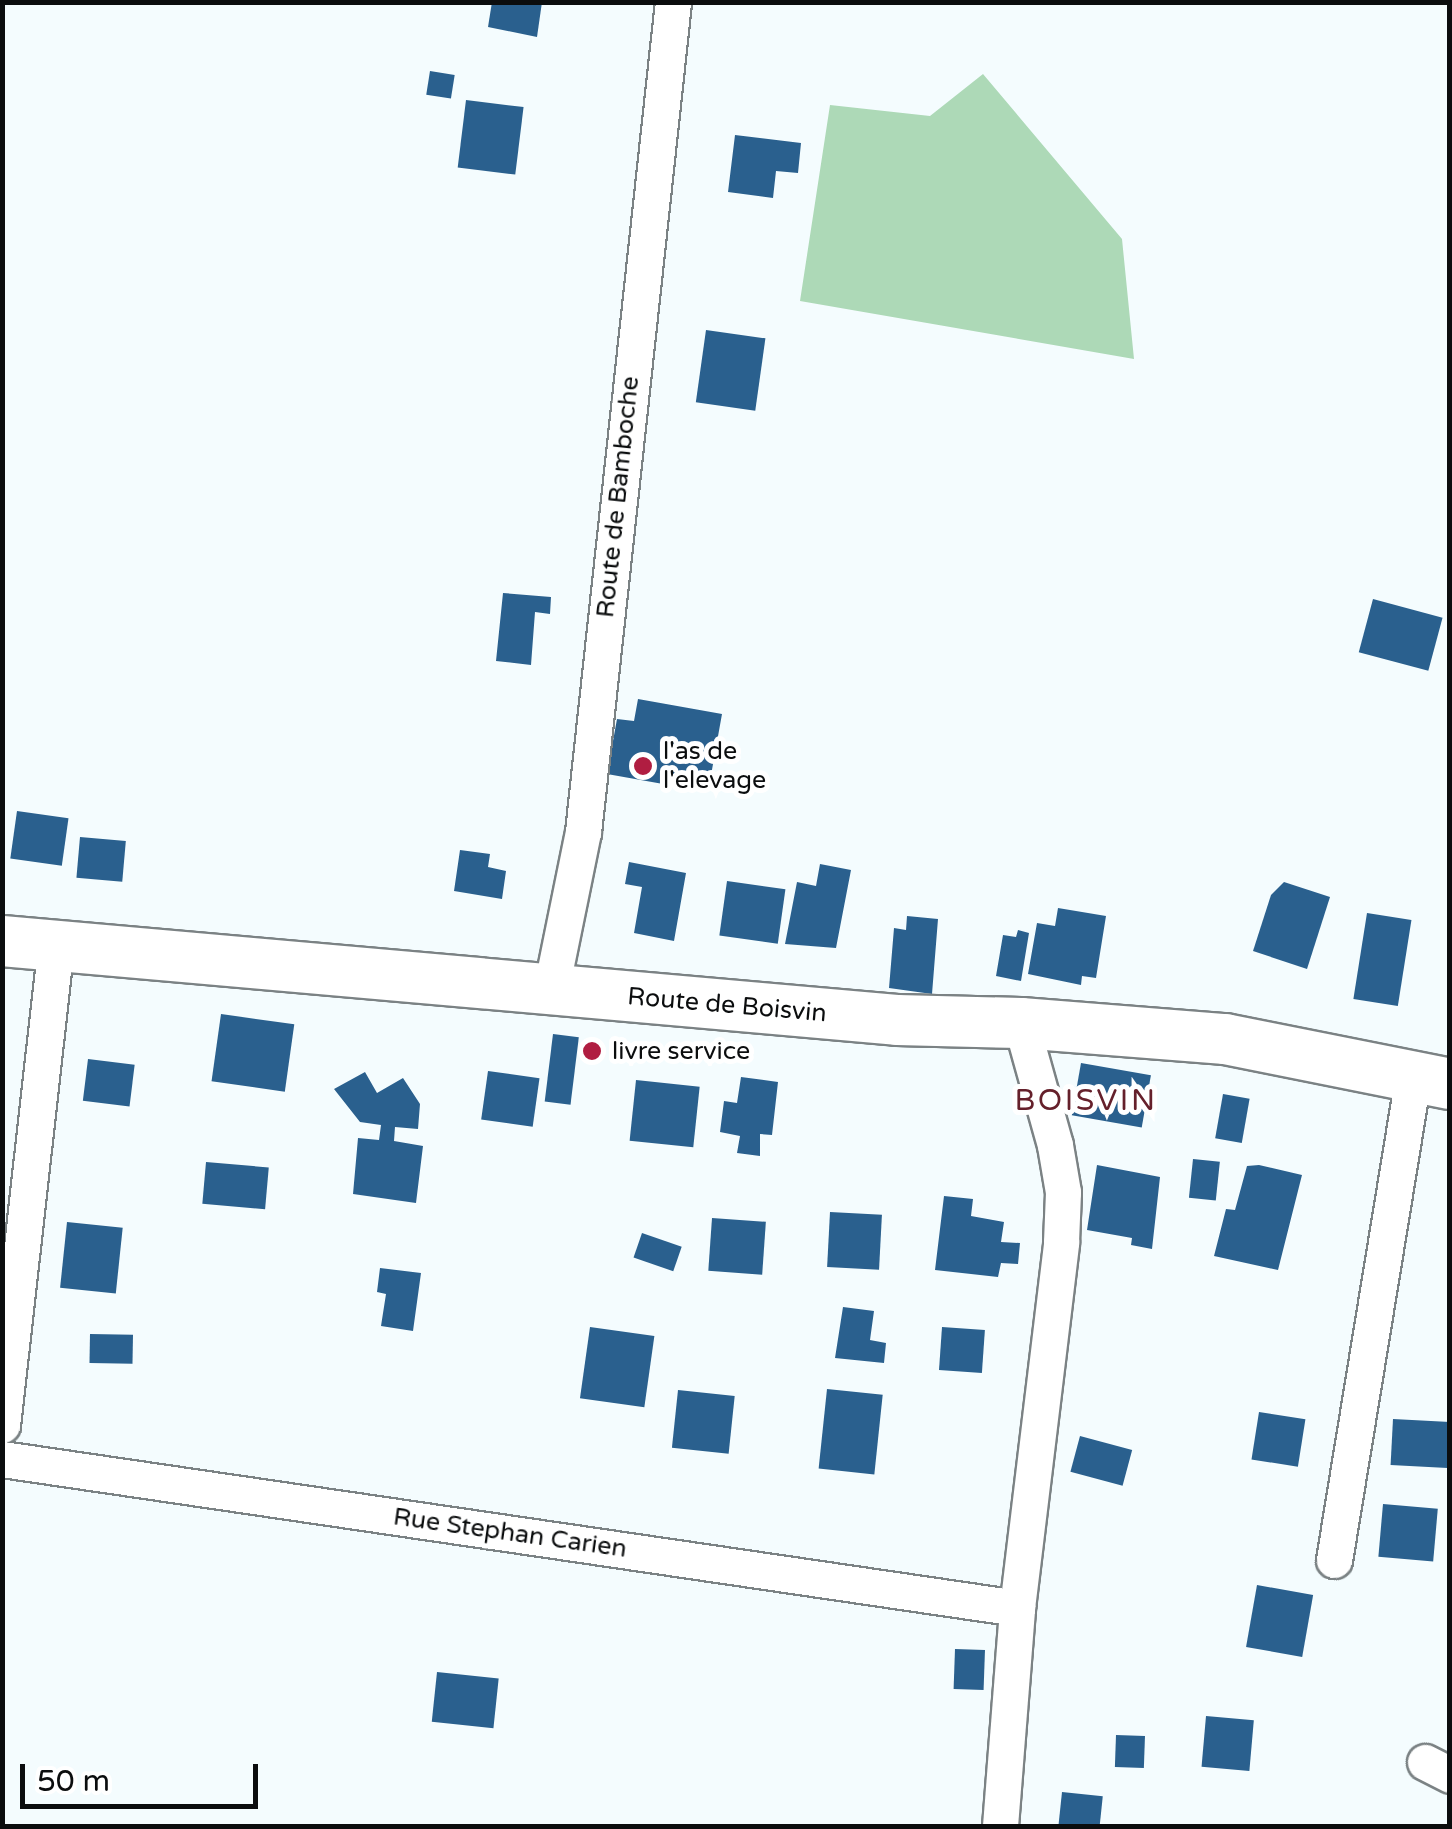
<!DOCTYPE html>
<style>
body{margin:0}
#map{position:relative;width:1452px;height:1829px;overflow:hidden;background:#f4fcfe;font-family:"Varela Round",sans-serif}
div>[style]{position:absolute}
.green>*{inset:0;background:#add9b7}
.building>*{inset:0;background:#2a608e;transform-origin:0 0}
.roads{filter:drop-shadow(2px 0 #7b8284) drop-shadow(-2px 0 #7b8284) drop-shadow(0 2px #7b8284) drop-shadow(0 -2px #7b8284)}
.minor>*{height:35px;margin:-17.5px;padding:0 17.5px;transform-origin:17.5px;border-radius:17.5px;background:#fff}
.secondary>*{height:50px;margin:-25px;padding:0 25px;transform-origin:25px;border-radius:25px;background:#fff}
.dots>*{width:28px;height:28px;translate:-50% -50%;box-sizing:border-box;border:5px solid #fff;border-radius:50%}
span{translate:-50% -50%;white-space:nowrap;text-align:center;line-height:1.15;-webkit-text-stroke:10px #fff;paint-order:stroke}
.street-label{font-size:25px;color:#0b0d0e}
.poi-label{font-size:25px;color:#0b0d0e}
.left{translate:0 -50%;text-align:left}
.quarter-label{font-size:30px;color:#65202b;letter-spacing:2.5px}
.frame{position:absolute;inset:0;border:5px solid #0b0d0e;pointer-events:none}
.scale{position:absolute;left:20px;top:1764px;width:238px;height:45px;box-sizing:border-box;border:5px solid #0b0d0e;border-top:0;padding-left:12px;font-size:30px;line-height:35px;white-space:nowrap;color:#0b0d0e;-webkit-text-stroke:8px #fff;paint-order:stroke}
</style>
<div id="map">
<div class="green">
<div style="clip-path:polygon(983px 74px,1122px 239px,1134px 359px,800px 301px,830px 105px,930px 116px)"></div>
</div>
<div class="building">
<div style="clip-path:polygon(492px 2px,542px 2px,537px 37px,488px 27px)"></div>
<div style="left:430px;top:71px;width:25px;height:24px;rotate:9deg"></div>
<div style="left:466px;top:100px;width:58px;height:68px;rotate:7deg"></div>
<div style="clip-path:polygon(735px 135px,801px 143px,798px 173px,776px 171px,773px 198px,728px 192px)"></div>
<div style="left:706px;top:330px;width:60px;height:73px;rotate:8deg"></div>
<div style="clip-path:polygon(503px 593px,551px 597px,550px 614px,535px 612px,531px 665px,496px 661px)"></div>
<div style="left:1373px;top:599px;width:72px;height:55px;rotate:15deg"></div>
<div style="clip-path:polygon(638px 699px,722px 714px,708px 792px,607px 774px,617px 719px,634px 721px)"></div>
<div style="left:17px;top:811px;width:52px;height:48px;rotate:8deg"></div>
<div style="left:80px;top:837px;width:46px;height:41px;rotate:5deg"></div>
<div style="clip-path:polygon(460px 850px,490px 854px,488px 867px,506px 871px,502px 899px,454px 891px)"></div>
<div style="clip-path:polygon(629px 862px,686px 873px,674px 941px,634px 933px,642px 887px,625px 884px)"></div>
<div style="clip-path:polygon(820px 864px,851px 870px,836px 948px,785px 944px,797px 882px,816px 886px)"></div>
<div style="left:727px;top:881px;width:59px;height:55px;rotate:8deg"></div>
<div style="clip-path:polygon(1284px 882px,1330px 897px,1307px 969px,1253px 951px,1271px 895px)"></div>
<div style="clip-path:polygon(1058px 908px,1106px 916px,1096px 978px,1082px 976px,1081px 985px,1028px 974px,1037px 923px,1055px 926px)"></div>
<div style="left:1367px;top:913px;width:45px;height:87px;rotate:9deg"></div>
<div style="clip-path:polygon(907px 916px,938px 919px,932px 994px,889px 988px,894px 928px,906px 930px)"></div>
<div style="clip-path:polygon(1018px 930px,1029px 933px,1021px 981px,996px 976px,1003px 935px,1016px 937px)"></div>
<div style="left:221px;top:1014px;width:74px;height:68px;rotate:8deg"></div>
<div style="left:553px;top:1034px;width:26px;height:68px;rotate:7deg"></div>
<div style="left:88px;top:1059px;width:47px;height:42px;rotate:7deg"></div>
<div style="left:1081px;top:1063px;width:71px;height:53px;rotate:10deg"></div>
<div style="left:488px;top:1071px;width:52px;height:49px;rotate:8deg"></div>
<div style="clip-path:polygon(365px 1072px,377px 1093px,403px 1078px,420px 1104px,418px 1129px,395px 1127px,394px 1141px,423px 1146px,416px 1203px,353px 1194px,358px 1138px,379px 1140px,381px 1125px,360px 1122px,334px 1089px)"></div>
<div style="clip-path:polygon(741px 1077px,778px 1082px,772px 1135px,760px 1134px,760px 1156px,737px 1153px,740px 1136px,720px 1132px,724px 1101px,737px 1103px)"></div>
<div style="left:636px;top:1080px;width:64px;height:61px;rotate:6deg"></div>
<div style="left:1223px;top:1094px;width:27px;height:45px;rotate:10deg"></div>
<div style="left:1193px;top:1159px;width:27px;height:39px;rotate:6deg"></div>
<div style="left:206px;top:1162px;width:63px;height:42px;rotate:5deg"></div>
<div style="clip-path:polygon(1097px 1165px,1160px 1177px,1152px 1249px,1131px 1245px,1132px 1238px,1087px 1230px)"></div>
<div style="clip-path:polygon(1259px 1165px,1302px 1175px,1278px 1270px,1214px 1256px,1226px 1209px,1235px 1210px,1247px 1166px)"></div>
<div style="clip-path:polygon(944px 1196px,973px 1199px,971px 1216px,1004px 1222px,1001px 1242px,1020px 1243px,1018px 1264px,1001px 1263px,998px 1277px,935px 1270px)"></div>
<div style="left:830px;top:1212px;width:52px;height:55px;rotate:3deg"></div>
<div style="left:712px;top:1218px;width:54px;height:53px;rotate:4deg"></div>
<div style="left:67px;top:1222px;width:56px;height:66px;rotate:6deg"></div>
<div style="left:642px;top:1233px;width:42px;height:26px;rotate:19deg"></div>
<div style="clip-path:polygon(380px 1268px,421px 1273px,413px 1331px,381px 1326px,386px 1294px,377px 1292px)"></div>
<div style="clip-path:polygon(843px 1307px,874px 1311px,870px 1340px,886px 1343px,884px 1363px,835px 1358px)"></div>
<div style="left:590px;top:1327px;width:65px;height:72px;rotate:8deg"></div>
<div style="left:942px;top:1327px;width:43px;height:43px;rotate:4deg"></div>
<div style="left:90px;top:1334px;width:43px;height:29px;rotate:1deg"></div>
<div style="left:827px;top:1389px;width:56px;height:80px;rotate:6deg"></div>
<div style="left:678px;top:1390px;width:57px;height:58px;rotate:6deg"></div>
<div style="left:1259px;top:1412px;width:47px;height:48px;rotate:9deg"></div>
<div style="left:1393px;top:1419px;width:57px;height:46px;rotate:3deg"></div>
<div style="left:1080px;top:1436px;width:54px;height:37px;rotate:15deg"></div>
<div style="left:1383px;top:1504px;width:55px;height:53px;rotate:5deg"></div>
<div style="left:1257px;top:1585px;width:57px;height:63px;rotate:10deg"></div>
<div style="left:955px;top:1649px;width:30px;height:40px;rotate:2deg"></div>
<div style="left:437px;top:1672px;width:62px;height:50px;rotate:6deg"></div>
<div style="left:1206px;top:1716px;width:48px;height:51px;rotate:5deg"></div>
<div style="left:1116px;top:1735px;width:29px;height:32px;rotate:2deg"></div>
<div style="left:1062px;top:1792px;width:41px;height:34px;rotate:6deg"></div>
</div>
<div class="roads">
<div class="minor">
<div style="left:551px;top:989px;width:160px;rotate:-78.5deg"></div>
<div style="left:583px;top:832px;width:835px;rotate:-83.81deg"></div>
<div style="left:2px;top:1425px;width:481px;rotate:-83.6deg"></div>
<div style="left:2px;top:1459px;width:1026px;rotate:8.35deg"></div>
<div style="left:1334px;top:1560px;width:493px;rotate:-80.7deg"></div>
<div style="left:1425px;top:1762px;width:28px;rotate:27deg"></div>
<div style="left:1000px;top:1826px;width:219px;rotate:-85.5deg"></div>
<div style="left:1017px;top:1608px;width:369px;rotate:-83.1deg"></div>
<div style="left:1061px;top:1242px;width:50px;rotate:-87.7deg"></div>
<div style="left:1063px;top:1192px;width:48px;rotate:-99.7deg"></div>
<div style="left:1055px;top:1145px;width:127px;rotate:-105.6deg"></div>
</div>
<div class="secondary">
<div style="left:2px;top:941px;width:898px;rotate:5.04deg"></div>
<div style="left:897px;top:1020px;width:124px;rotate:1.4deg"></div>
<div style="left:1021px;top:1023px;width:205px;rotate:4.5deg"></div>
<div style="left:1225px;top:1039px;width:229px;rotate:11.3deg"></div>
</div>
</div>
<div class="dots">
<div style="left:643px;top:766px;background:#b01d41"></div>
<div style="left:592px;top:1051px;background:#b01d41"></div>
</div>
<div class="street-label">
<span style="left:618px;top:497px;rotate:-84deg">Route de Bamboche</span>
<span style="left:727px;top:1005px;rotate:5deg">Route de Boisvin</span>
<span style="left:510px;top:1533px;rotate:8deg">Rue Stephan Carien</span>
</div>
<div class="poi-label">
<span class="left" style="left:663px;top:766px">l'as de<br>l'elevage</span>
<span class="left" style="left:612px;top:1051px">livre service</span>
</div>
<div class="quarter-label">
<span style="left:1086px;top:1101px">BOISVIN</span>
</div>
<div class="frame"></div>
<div class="scale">50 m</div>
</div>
